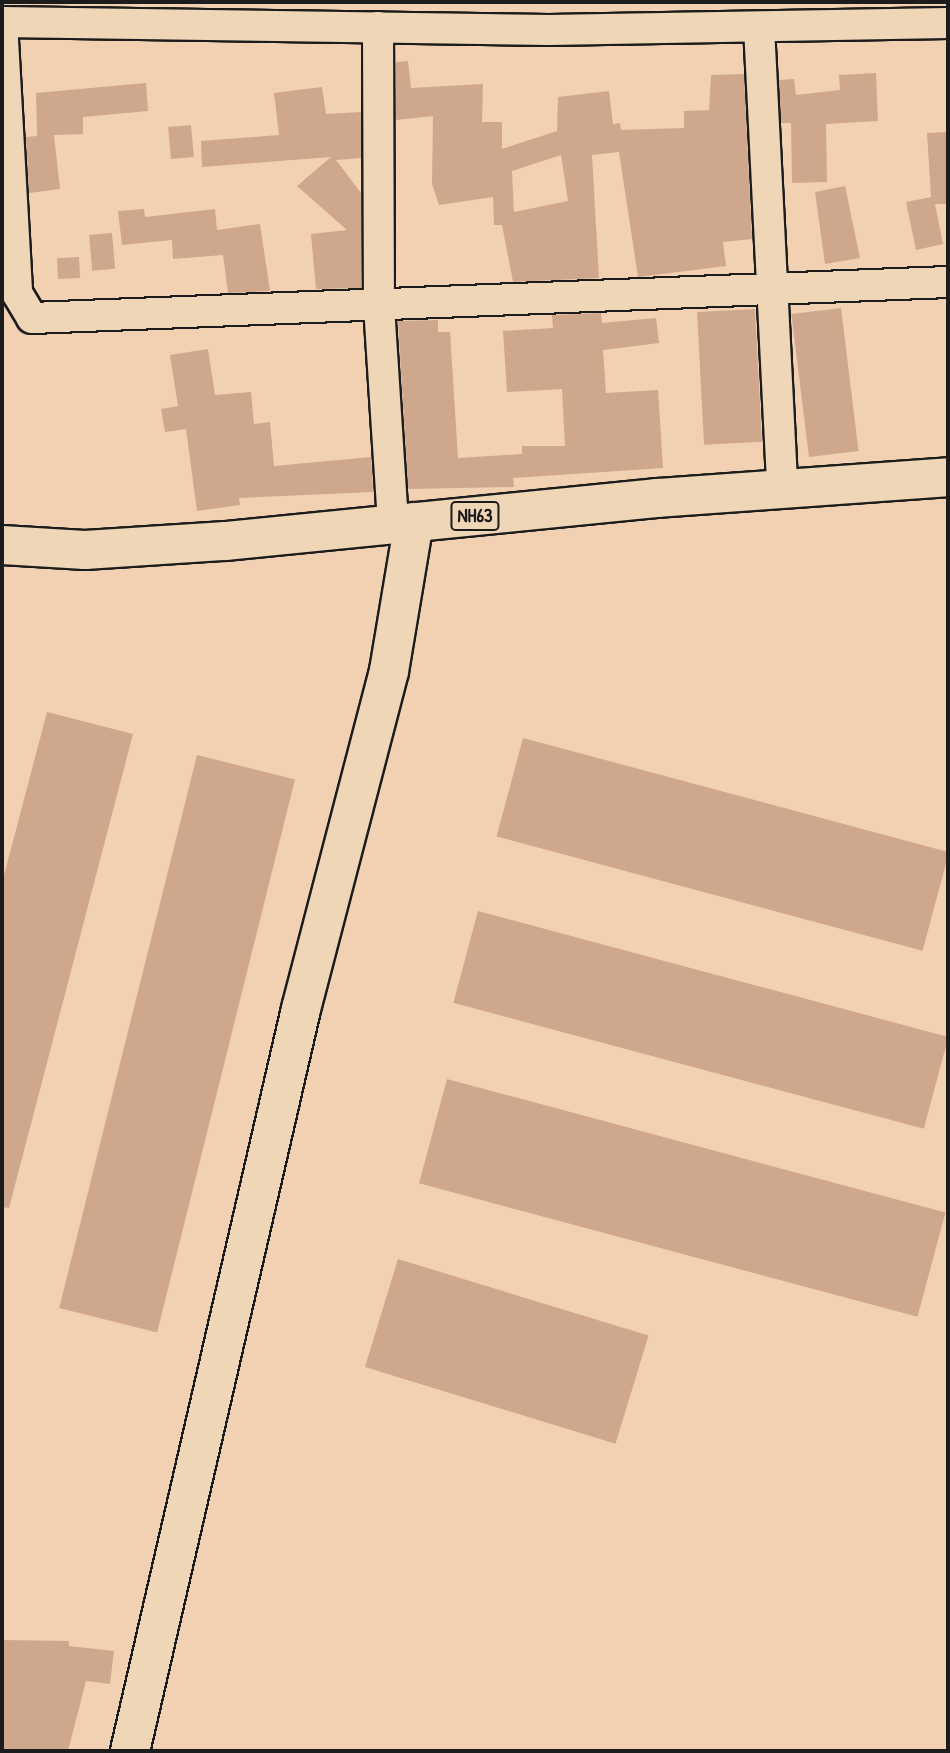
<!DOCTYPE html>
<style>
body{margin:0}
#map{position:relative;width:950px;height:1753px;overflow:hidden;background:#f1d1b2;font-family:"Patrick Hand",sans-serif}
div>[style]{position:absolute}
.building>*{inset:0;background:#cfa78d;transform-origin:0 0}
.roads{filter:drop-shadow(2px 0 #1c1c1c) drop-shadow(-2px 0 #1c1c1c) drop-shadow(0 2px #1c1c1c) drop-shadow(0 -2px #1c1c1c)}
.minor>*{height:30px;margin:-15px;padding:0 15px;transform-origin:15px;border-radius:15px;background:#efd6b7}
.secondary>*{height:38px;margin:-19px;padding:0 19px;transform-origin:19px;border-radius:19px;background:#efd6b7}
.trunk>*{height:38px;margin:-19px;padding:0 19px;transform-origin:19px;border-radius:19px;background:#efd6b7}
span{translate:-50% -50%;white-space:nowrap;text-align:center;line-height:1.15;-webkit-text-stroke:5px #efd6b7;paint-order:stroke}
.shield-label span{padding:2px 5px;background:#efd6b7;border:2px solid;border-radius:5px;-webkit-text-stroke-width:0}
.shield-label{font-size:19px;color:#1c1c1c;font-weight:700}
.frame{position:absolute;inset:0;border:4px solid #1c1c1c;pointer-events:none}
</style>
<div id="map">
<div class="building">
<div style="clip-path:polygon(evenodd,408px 61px,411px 88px,483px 84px,482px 122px,502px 122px,502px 149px,557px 131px,558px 97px,609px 91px,613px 124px,620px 123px,621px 130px,684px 128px,684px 111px,709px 110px,711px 75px,744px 74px,752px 239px,723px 242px,726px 266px,638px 277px,619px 152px,592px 155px,599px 278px,513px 282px,502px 225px,494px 225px,493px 197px,439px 205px,432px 184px,433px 116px,396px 120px,396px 62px,408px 61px,561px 155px,568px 201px,514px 212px,512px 171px,561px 155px)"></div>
<div style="clip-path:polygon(876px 73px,878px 121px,826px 124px,827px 182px,792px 183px,791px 123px,781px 123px,779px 80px,794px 79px,796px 95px,840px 90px,839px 75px)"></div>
<div style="clip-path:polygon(146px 83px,148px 111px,83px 117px,83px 134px,54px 135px,60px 189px,29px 193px,26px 137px,37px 136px,36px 93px)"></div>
<div style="clip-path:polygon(322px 87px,326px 114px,361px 112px,361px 158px,336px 160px,361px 193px,361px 288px,316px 289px,311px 234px,347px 230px,297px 186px,331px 157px,202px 167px,201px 141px,279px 135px,274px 93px)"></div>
<div style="left:191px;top:125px;width:32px;height:23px;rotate:85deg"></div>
<div style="clip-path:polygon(948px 132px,948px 204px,935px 204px,943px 244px,916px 250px,906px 202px,931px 197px,927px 133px)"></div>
<div style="clip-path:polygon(845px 186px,860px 258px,825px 264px,815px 192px)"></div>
<div style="clip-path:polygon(144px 209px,145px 217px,215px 209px,217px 230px,260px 224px,270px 291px,228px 293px,223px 255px,173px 259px,172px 240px,122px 245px,118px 211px)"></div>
<div style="left:112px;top:233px;width:36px;height:23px;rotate:85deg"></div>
<div style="left:79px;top:257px;width:21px;height:22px;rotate:87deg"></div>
<div style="left:841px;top:308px;width:144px;height:50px;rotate:83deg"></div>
<div style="left:755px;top:309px;width:133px;height:58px;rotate:87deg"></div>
<div style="clip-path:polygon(601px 313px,602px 323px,656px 318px,659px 343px,603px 350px,606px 393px,658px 390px,663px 468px,513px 478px,514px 487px,408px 489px,398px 321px,438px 320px,438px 332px,450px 332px,458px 458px,522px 454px,522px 446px,565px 446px,562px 389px,507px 392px,503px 331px,553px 328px,552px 315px)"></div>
<div style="clip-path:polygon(208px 349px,215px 395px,251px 392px,254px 424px,270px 422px,274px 466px,371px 457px,373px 492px,239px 498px,240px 505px,197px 511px,186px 429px,165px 432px,161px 409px,178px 406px,170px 355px)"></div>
<div style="clip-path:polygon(47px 712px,133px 734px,9px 1208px,2px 1207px,2px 883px)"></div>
<div style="left:523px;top:738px;width:441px;height:102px;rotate:15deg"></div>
<div style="left:197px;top:755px;width:101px;height:570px;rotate:14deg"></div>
<div style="left:478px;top:911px;width:487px;height:95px;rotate:15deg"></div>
<div style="left:447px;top:1079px;width:516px;height:108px;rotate:15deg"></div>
<div style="left:398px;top:1259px;width:262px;height:113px;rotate:17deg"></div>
<div style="clip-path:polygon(2px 1640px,69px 1641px,69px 1646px,114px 1651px,110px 1684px,86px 1681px,68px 1751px,2px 1751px)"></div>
</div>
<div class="roads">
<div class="minor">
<div style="left:2px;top:22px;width:271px;rotate:86.8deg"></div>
<div style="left:17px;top:293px;width:29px;rotate:59deg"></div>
<div style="left:32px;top:318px;width:917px;rotate:-2.25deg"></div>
<div style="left:2px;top:22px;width:547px;rotate:0.84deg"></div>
<div style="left:549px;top:30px;width:399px;rotate:-1deg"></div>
<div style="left:378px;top:27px;width:279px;rotate:89.8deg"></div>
<div style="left:379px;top:306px;width:218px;rotate:86.3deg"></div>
<div style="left:759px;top:27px;width:463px;rotate:87.1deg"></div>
</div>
<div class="secondary">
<div style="left:130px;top:1751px;width:761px;rotate:-77.02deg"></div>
<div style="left:301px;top:1009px;width:349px;rotate:-75.4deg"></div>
<div style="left:389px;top:671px;width:151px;rotate:-80.5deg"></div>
</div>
<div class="trunk">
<div style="left:2px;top:545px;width:83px;rotate:3.4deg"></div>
<div style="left:85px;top:550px;width:141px;rotate:-3.7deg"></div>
<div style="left:226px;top:541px;width:433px;rotate:-5.7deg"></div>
<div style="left:657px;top:498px;width:292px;rotate:-4.1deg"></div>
</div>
</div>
<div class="shield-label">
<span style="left:475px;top:516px">NH63</span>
</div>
<div class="frame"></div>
</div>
